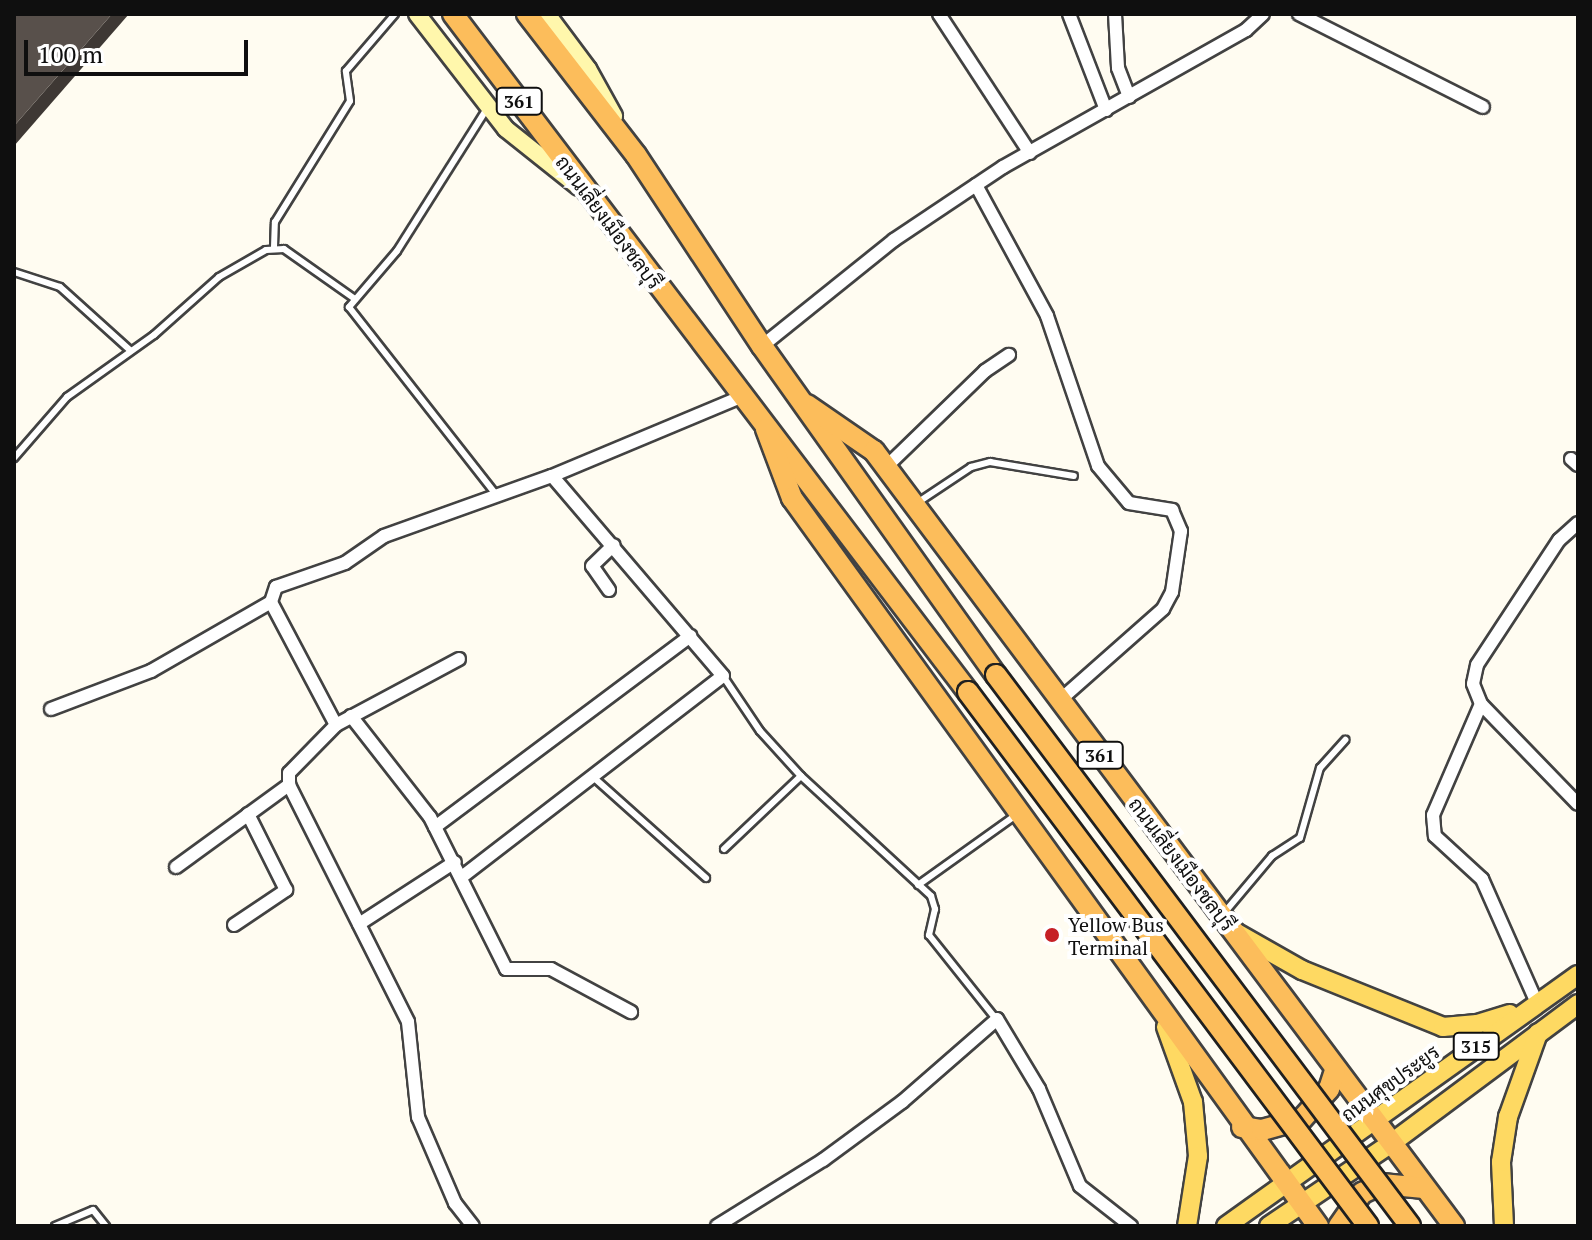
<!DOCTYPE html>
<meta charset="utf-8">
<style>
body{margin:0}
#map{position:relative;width:1592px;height:1240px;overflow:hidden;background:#fffcf1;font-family:"PT Serif",Sarabun,serif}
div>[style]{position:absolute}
.roads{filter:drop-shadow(2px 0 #424242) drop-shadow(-2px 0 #424242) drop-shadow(0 2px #424242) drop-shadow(0 -2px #424242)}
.service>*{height:6px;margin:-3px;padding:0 3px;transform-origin:3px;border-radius:3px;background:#fff}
.minor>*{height:12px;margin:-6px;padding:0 6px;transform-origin:6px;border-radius:6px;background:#fff}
.secondary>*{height:16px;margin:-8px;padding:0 8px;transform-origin:8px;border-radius:8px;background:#fff7ac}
.primary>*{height:18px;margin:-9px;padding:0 9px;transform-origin:9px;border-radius:9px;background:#fed962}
.trunk>*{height:20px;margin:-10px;padding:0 10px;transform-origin:10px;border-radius:10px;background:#fcbd5b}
.bridges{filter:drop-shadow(2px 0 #202020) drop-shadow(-2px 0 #202020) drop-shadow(0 2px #202020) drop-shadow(0 -2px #202020)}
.trunk-bridge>*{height:20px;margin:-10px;padding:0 10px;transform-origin:10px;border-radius:10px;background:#fcbd5b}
.shaded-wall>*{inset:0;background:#3e3834}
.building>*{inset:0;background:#58504b}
.dots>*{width:22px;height:22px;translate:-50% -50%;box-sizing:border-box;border:4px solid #fff;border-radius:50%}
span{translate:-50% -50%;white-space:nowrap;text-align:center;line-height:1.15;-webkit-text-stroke:8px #fff;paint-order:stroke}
.shield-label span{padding:2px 6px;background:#fff;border:2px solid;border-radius:6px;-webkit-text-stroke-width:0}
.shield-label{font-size:18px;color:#0f0f0f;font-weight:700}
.street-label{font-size:20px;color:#0f0f0f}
.poi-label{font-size:20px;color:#0f0f0f}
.left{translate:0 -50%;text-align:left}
.frame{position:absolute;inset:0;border:16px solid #0f0f0f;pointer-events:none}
.scale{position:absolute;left:24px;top:40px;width:224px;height:36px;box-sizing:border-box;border:4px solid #0f0f0f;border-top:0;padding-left:10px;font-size:24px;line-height:28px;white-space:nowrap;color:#0f0f0f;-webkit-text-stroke:6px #fff;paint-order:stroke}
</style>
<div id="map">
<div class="roads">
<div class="service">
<div style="left:488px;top:107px;width:170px;rotate:122.3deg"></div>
<div style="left:397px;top:251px;width:74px;rotate:130.6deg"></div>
<div style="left:349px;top:307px;width:240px;rotate:51.9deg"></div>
<div style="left:274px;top:247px;width:25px;rotate:-88deg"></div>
<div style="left:275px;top:222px;width:142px;rotate:-58.2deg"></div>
<div style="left:350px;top:101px;width:30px;rotate:-98deg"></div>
<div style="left:346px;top:71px;width:75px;rotate:-49.3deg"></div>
<div style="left:14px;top:272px;width:48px;rotate:18.1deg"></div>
<div style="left:60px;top:287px;width:94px;rotate:42deg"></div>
<div style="left:14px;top:458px;width:81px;rotate:-49deg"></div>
<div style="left:67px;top:397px;width:107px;rotate:-35.5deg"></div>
<div style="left:154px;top:335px;width:87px;rotate:-41.7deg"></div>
<div style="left:219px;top:277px;width:54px;rotate:-29.9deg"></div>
<div style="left:266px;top:250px;width:18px;rotate:-3deg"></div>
<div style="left:284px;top:249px;width:87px;rotate:35.2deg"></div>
<div style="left:917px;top:503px;width:65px;rotate:-33.7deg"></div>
<div style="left:971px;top:467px;width:20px;rotate:-15deg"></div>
<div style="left:990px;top:462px;width:85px;rotate:9.5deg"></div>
<div style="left:723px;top:676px;width:66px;rotate:56.1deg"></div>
<div style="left:760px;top:731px;width:61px;rotate:47.7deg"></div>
<div style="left:801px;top:776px;width:177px;rotate:42.7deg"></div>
<div style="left:931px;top:896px;width:14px;rotate:73deg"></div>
<div style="left:935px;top:909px;width:27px;rotate:103deg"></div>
<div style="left:929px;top:935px;width:107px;rotate:51.4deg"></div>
<div style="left:592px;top:776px;width:153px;rotate:41.8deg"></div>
<div style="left:724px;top:849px;width:106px;rotate:-43.5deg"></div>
<div style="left:918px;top:885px;width:120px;rotate:-35.5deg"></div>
<div style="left:1224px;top:913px;width:75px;rotate:-49.9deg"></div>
<div style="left:1272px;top:856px;width:33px;rotate:-33deg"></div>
<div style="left:1300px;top:838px;width:73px;rotate:-74.1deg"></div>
<div style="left:1320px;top:768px;width:38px;rotate:-48deg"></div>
<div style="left:55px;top:1226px;width:41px;rotate:-22.8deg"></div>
<div style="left:93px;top:1210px;width:21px;rotate:51deg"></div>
</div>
<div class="minor">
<div style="left:939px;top:14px;width:166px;rotate:56.8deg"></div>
<div style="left:1069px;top:14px;width:103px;rotate:68.9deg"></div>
<div style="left:1115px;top:14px;width:54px;rotate:86.8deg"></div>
<div style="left:1118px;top:68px;width:31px;rotate:69deg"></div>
<div style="left:1299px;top:14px;width:206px;rotate:26.8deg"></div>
<div style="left:976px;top:185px;width:149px;rotate:61.5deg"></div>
<div style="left:1047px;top:316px;width:158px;rotate:71.2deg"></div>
<div style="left:1098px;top:466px;width:48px;rotate:50deg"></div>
<div style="left:1129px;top:503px;width:44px;rotate:9.2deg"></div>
<div style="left:1172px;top:510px;width:23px;rotate:67deg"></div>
<div style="left:1181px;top:531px;width:62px;rotate:98.4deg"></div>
<div style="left:1172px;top:592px;width:19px;rotate:118deg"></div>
<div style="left:1163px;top:609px;width:139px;rotate:138.5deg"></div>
<div style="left:762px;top:346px;width:169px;rotate:-38.8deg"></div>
<div style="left:894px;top:240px;width:131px;rotate:-33.8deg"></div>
<div style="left:1003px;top:167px;width:279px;rotate:-29.4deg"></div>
<div style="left:1246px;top:30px;width:23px;rotate:-43deg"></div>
<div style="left:1571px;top:459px;width:9px;rotate:41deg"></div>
<div style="left:886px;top:467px;width:138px;rotate:-44.1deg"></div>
<div style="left:985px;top:371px;width:29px;rotate:-34deg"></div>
<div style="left:1578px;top:523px;width:25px;rotate:138deg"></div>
<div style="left:1559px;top:540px;width:149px;rotate:123.3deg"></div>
<div style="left:1477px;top:665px;width:19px;rotate:102deg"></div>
<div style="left:1473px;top:684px;width:22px;rotate:68deg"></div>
<div style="left:1481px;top:704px;width:139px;rotate:45.9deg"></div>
<div style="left:609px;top:590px;width:29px;rotate:-125deg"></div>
<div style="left:592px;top:566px;width:30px;rotate:-44deg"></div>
<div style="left:459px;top:659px;width:140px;rotate:151.8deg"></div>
<div style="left:336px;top:725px;width:67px;rotate:134.4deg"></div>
<div style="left:289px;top:773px;width:12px;rotate:90deg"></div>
<div style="left:289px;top:785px;width:265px;rotate:63.3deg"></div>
<div style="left:408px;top:1022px;width:96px;rotate:84deg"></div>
<div style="left:418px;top:1117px;width:94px;rotate:66.7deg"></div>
<div style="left:455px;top:1203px;width:29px;rotate:52deg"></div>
<div style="left:1481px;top:704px;width:121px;rotate:113.4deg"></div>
<div style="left:1433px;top:815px;width:21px;rotate:85deg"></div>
<div style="left:1435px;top:836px;width:64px;rotate:42.5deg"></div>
<div style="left:1482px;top:879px;width:133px;rotate:66.1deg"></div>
<div style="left:51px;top:709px;width:107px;rotate:-20.8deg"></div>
<div style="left:151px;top:671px;width:138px;rotate:-29.9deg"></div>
<div style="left:351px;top:716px;width:128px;rotate:52deg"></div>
<div style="left:430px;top:817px;width:170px;rotate:63.4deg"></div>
<div style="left:506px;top:969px;width:45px"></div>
<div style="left:551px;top:969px;width:91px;rotate:28.3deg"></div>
<div style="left:336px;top:725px;width:139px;rotate:-117.9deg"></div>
<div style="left:271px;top:602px;width:16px;rotate:-72deg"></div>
<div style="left:276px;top:587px;width:73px;rotate:-19.2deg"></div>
<div style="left:345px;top:563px;width:47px;rotate:-34.7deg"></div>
<div style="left:384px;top:536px;width:178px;rotate:-19.7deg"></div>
<div style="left:552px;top:476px;width:205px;rotate:-22.7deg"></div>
<div style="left:435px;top:827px;width:319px;rotate:-36.8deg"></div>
<div style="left:176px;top:867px;width:140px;rotate:-36deg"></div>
<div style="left:463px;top:876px;width:328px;rotate:-37.6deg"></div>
<div style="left:723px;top:676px;width:263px;rotate:-130.5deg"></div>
<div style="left:359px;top:924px;width:114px;rotate:-32.9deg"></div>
<div style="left:234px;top:925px;width:63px;rotate:-33.9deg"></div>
<div style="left:286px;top:890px;width:85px;rotate:-116.6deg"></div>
<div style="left:717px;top:1226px;width:125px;rotate:-31.9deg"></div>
<div style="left:823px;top:1160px;width:98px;rotate:-36.3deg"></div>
<div style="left:902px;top:1102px;width:126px;rotate:-41.1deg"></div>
<div style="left:997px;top:1019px;width:82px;rotate:59deg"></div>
<div style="left:1039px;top:1089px;width:105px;rotate:67.1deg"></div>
<div style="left:1080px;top:1186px;width:65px;rotate:38.1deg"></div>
</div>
<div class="secondary">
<div style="left:417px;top:14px;width:145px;rotate:52.3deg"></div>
<div style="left:506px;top:129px;width:93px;rotate:38.5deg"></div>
<div style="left:547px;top:14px;width:69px;rotate:53.3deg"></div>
<div style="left:588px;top:69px;width:54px;rotate:61deg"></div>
</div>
<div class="primary">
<div style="left:1235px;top:932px;width:77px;rotate:29.6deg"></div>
<div style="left:1302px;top:970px;width:152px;rotate:22deg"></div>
<div style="left:1443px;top:1027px;width:34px;rotate:-5deg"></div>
<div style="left:1477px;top:1024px;width:34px;rotate:-17deg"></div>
<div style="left:1166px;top:1027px;width:80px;rotate:70.2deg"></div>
<div style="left:1193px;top:1102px;width:54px;rotate:84.7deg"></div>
<div style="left:1198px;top:1156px;width:71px;rotate:98.9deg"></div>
<div style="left:1226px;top:1226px;width:432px;rotate:-35.5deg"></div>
<div style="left:1269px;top:1226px;width:150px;rotate:-34.1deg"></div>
<div style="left:1393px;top:1142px;width:231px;rotate:-36.7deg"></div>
<div style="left:1504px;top:1226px;width:64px;rotate:-92.7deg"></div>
<div style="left:1501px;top:1162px;width:46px;rotate:-81.2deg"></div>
<div style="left:1508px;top:1117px;width:89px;rotate:-70.3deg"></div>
</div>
<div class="trunk">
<div style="left:453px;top:14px;width:851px;rotate:52.78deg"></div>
<div style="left:527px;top:14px;width:178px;rotate:52.3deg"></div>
<div style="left:636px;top:155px;width:229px;rotate:56.6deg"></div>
<div style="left:762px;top:346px;width:404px;rotate:54.6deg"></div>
<div style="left:807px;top:405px;width:81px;rotate:34.5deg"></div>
<div style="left:874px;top:451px;width:968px;rotate:53.19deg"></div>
<div style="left:766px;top:429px;width:74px;rotate:69.4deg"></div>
<div style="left:792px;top:498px;width:898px;rotate:54.15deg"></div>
<div style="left:1242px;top:1127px;width:20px;rotate:9deg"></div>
<div style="left:1262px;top:1130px;width:41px;rotate:-15.4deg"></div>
<div style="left:1302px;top:1119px;width:40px;rotate:-48deg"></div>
<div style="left:1329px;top:1089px;width:20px;rotate:-72deg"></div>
<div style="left:1339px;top:1226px;width:40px;rotate:-55.1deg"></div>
<div style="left:1362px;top:1193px;width:22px;rotate:-24deg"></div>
<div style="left:1382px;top:1184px;width:42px;rotate:5.4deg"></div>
</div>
</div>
<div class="bridges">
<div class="trunk-bridge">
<div style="left:996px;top:675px;width:689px;rotate:53.08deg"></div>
<div style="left:968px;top:692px;width:667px;rotate:53.16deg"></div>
</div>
</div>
<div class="shaded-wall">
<div style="clip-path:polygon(112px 14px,129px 14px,14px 146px,14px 126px)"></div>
</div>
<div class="building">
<div style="clip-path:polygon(14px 14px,112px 14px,14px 126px)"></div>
</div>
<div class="dots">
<div style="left:1052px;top:935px;background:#c62026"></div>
</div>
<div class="shield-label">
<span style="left:519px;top:101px">361</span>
<span style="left:1100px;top:755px">361</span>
<span style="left:1476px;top:1046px">315</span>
</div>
<div class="street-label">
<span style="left:609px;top:222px;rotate:53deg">ถนนเลี่ยงเมืองชลบุรี</span>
<span style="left:1182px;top:864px;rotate:53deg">ถนนเลี่ยงเมืองชลบุรี</span>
<span style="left:1390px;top:1083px;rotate:-36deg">ถนนศุขประยูร</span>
</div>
<div class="poi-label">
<span class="left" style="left:1068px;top:936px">Yellow Bus<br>Terminal</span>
</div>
<div class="frame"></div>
<div class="scale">100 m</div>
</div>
